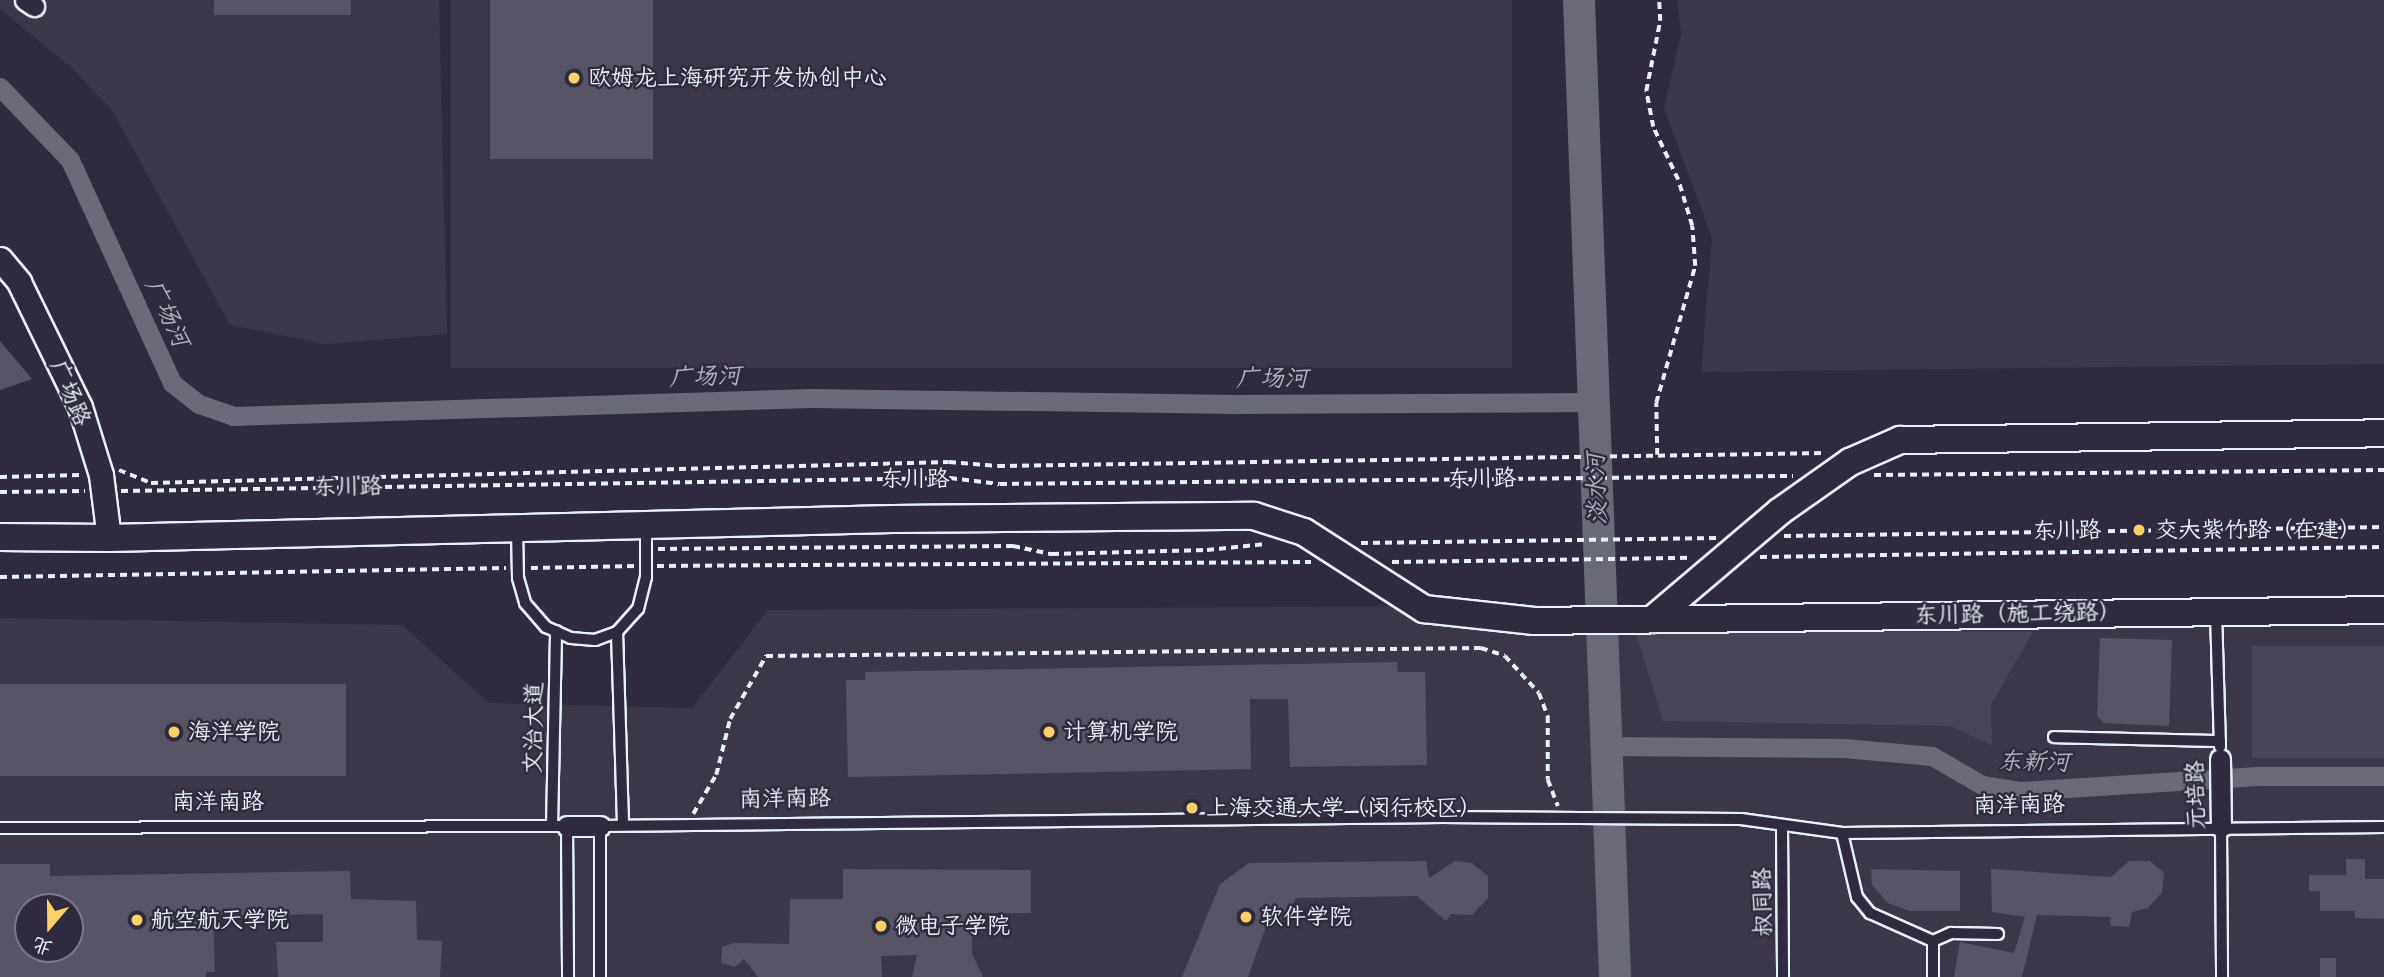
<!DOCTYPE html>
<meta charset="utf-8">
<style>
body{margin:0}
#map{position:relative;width:2384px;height:977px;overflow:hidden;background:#2f2a3d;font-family:"Comic Neue","LXGW WenKai TC",sans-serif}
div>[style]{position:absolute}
.built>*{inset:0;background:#3b3749;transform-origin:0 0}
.green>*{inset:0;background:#464455;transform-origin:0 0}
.canal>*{height:19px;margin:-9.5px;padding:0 9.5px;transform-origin:9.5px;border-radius:9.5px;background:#696978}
.river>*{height:32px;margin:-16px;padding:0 16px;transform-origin:16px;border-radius:16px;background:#696978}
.building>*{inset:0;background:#575565;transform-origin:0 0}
.path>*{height:3.5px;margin-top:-1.75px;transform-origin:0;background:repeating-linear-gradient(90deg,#e8f1f8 0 7px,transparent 0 12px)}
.roads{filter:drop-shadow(2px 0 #e8f1f8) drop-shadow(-2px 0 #e8f1f8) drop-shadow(0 2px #e8f1f8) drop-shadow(0 -2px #e8f1f8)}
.service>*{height:10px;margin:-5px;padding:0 5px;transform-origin:5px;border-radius:5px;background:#2f2a3d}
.minor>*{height:19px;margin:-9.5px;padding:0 9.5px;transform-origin:9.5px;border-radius:9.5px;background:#2f2a3d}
.tertiary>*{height:23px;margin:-11.5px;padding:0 11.5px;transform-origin:11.5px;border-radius:11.5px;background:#2f2a3d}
.secondary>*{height:26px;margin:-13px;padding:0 13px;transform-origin:13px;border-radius:13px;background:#2f2a3d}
.dots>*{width:19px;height:19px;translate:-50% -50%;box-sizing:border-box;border:4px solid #2f2a3d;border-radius:50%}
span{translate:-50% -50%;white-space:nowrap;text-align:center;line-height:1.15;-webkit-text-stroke:5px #2f2a3d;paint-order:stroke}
.poi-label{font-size:23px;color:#e8f1f8}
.left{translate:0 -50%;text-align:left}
.street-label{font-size:23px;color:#e8f1f8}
.water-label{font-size:24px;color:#afb4be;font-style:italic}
.north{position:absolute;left:14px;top:893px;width:70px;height:70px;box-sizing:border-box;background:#2f2a3d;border:2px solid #797a88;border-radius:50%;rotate:200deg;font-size:19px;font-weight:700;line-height:28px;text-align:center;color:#e8f1f8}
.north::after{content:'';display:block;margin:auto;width:24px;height:32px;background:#ffd166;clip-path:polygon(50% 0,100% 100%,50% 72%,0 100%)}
</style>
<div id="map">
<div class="built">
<div style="clip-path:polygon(0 0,439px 0,447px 334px,325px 344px,230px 325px,113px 112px,73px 69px,0 9px)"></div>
<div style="left:451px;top:0;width:1061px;height:368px"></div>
<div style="clip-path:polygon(1677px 0,2384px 0,2384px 364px,1701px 372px,1712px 238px,1664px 108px,1681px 33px)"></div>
<div style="clip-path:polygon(evenodd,2384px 600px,2384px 977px,0 977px,0 618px,402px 625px,489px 703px,692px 708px,768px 610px,2384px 600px,28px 907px,70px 907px,70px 949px,28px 949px,28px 907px)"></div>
</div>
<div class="green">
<div style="clip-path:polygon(1635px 630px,2033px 632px,1991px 705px,1992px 745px,1950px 726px,1663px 721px)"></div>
<div style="left:2384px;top:646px;width:112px;height:132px;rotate:90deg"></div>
</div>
<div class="canal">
<div style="left:0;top:87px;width:101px;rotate:46.2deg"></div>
<div style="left:70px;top:160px;width:245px;rotate:65.4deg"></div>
<div style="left:172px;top:383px;width:34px;rotate:38deg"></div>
<div style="left:199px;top:404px;width:36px;rotate:19deg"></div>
<div style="left:233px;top:416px;width:577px;rotate:-1.79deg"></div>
<div style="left:810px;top:398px;width:425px;rotate:0.8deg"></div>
<div style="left:1235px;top:404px;width:359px;rotate:-0.3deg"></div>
<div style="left:1606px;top:746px;width:238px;rotate:0.5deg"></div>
<div style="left:1844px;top:748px;width:88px;rotate:5.2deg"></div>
<div style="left:1932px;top:756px;width:58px;rotate:30.1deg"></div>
<div style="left:1982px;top:785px;width:38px;rotate:9deg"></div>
<div style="left:2020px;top:791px;width:238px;rotate:-3.6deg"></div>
<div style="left:2258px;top:776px;width:126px"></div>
</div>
<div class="river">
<div style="left:1579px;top:0;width:978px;rotate:87.89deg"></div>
</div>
<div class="building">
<div style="left:214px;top:0;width:137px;height:15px"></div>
<div style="left:490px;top:0;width:163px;height:159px"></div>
<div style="clip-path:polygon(0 341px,32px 379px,0 390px)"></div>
<div style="clip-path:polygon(2100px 638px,2172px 640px,2169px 726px,2104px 723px,2097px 716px)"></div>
<div style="clip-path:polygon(1397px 662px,1398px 672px,1425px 672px,1427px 765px,1290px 767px,1288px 699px,1250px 699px,1251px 769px,848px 777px,846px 680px,865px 680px,865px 672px)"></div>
<div style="left:0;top:684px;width:346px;height:92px"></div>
<div style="clip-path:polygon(2346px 859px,2365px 859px,2365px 879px,2384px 879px,2384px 919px,2355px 918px,2355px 911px,2320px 911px,2320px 891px,2309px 891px,2309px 875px,2346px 875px)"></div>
<div style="clip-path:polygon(1426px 861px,1429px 878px,1455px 861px,1472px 863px,1488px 876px,1488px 898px,1472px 915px,1451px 914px,1446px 921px,1417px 896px,1296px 898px,1285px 920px,1268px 921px,1248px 977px,1182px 977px,1220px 884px,1249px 863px)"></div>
<div style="clip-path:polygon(2129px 861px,2150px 861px,2164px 873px,2162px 892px,2148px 908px,2132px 912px,2129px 927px,2111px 926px,2110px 917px,2037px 915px,2022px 977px,1954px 977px,1960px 942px,2014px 953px,2025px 917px,1992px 912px,1991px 869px,2111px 877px)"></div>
<div style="clip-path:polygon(evenodd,0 864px,50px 864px,50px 876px,350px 871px,351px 899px,416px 901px,417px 940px,442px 941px,440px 977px,278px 977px,276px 942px,323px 942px,323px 914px,213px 916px,215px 972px,206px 972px,206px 977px,0 977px,0 864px,28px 907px,70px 907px,70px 949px,28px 949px,28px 907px)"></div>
<div style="clip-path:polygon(843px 869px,1031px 870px,1031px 913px,972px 913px,972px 954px,983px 977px,912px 977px,917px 955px,881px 956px,882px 977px,758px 977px,744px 959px,735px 967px,721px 963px,722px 947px,734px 943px,789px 944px,790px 899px,843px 899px)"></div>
<div style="clip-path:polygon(1871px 869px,1960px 871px,1960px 911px,1909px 911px,1888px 903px,1872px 885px)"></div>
<div style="left:2320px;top:958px;width:16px;height:19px"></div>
</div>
<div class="path">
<div style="left:1657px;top:455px;width:52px;rotate:-91.1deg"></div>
<div style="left:1656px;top:403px;width:142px;rotate:-74.1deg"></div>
<div style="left:1695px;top:266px;width:40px;rotate:-94.3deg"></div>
<div style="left:1692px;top:226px;width:48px;rotate:-106.9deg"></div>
<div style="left:1678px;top:180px;width:59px;rotate:-115.3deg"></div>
<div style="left:1653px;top:127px;width:37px;rotate:-101deg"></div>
<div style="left:1646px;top:91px;width:71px;rotate:-78.7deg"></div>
<div style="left:1660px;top:21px;width:21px;rotate:-93deg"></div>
<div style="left:119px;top:470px;width:35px;rotate:22deg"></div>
<div style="left:151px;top:483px;width:798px;rotate:-1.51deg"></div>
<div style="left:949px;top:462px;width:49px;rotate:4.7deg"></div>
<div style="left:998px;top:466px;width:827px;rotate:-0.9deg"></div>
<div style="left:1874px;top:475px;width:510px;rotate:-0.56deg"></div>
<div style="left:0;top:477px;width:80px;rotate:-1.4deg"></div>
<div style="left:121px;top:491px;width:829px;rotate:-0.9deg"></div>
<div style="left:950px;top:478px;width:50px;rotate:6.8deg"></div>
<div style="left:1000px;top:484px;width:793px;rotate:-0.58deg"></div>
<div style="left:0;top:492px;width:85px;rotate:-0.7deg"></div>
<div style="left:1784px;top:536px;width:600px;rotate:-0.86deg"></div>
<div style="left:1361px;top:543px;width:356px;rotate:-0.8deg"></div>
<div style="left:658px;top:549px;width:355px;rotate:-0.5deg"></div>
<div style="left:1013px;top:546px;width:40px;rotate:12deg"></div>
<div style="left:1052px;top:554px;width:155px;rotate:-1.5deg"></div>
<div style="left:1207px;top:550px;width:59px;rotate:-5.8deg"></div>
<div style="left:1760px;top:557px;width:624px;rotate:-0.92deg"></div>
<div style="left:1392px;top:562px;width:300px;rotate:-0.8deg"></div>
<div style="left:657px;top:566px;width:654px;rotate:-0.35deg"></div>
<div style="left:531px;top:568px;width:105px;rotate:-1.1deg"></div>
<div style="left:0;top:577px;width:506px;rotate:-1.02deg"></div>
<div style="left:693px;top:814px;width:45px;rotate:-59.5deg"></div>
<div style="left:716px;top:775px;width:58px;rotate:-76deg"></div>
<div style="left:730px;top:719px;width:73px;rotate:-60.3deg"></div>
<div style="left:766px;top:656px;width:715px;rotate:-0.64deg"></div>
<div style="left:1481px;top:648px;width:25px;rotate:18deg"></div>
<div style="left:1505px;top:656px;width:50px;rotate:47.4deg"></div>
<div style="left:1539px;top:693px;width:25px;rotate:69deg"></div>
<div style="left:1548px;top:716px;width:64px;rotate:90deg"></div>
<div style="left:1548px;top:780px;width:28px;rotate:69deg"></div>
</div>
<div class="roads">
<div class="service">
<div style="left:517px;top:530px;width:48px;rotate:88.8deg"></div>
<div style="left:518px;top:578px;width:26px;rotate:74deg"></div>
<div style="left:525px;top:603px;width:32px;rotate:49deg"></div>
<div style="left:546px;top:627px;width:27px;rotate:24deg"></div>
<div style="left:571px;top:638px;width:24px;rotate:5deg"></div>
<div style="left:595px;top:640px;width:23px;rotate:-20deg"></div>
<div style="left:617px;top:632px;width:31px;rotate:-48deg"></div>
<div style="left:638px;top:609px;width:33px;rotate:-76deg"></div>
<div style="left:646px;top:577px;width:50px;rotate:-90deg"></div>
<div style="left:2216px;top:612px;width:135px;rotate:88.3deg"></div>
<div style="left:617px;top:632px;width:193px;rotate:88.2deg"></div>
<div style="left:2054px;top:737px;width:166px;rotate:1.4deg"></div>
<div style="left:552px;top:826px;width:195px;rotate:-88.8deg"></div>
<div style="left:1782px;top:827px;width:150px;rotate:89.6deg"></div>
<div style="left:2221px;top:827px;width:150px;rotate:89.6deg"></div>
<div style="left:0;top:828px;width:567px;rotate:-0.2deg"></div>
<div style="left:567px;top:826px;width:151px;rotate:89.6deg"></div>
<div style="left:1842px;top:833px;width:66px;rotate:76.8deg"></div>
<div style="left:1857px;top:897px;width:21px;rotate:51deg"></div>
<div style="left:1870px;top:913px;width:69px;rotate:24deg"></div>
<div style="left:1933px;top:941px;width:36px;rotate:90deg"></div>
<div style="left:1933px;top:941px;width:20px;rotate:-24deg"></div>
<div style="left:1951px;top:933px;width:47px;rotate:1.2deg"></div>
<div style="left:600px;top:977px;width:151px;rotate:-90deg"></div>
<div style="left:600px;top:826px;width:842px;rotate:-0.61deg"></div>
<div style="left:1442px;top:817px;width:299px;rotate:0.4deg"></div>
<div style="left:1741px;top:819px;width:102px;rotate:7.9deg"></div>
<div style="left:1842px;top:833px;width:542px;rotate:-0.63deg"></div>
</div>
<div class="minor">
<div style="left:25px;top:0;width:11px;rotate:34deg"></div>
<div style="left:2220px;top:759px;width:68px;rotate:89.2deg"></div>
<div style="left:567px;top:826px;width:33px"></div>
</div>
<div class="tertiary">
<div style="left:0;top:259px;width:30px;rotate:50deg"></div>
<div style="left:19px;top:282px;width:139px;rotate:64deg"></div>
<div style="left:80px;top:407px;width:71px;rotate:72.8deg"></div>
<div style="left:101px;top:475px;width:64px;rotate:82.8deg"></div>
</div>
<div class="secondary">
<div style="left:0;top:537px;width:109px;rotate:0.5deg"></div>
<div style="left:109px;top:538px;width:783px;rotate:-1.39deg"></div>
<div style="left:892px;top:519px;width:362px;rotate:-0.5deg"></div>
<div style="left:1254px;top:516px;width:52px;rotate:17.7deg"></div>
<div style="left:1304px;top:532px;width:143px;rotate:32.7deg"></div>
<div style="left:1424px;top:609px;width:111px;rotate:6.2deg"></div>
<div style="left:1534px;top:621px;width:850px;rotate:-0.74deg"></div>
<div style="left:1653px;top:619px;width:165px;rotate:-40.3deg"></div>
<div style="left:1779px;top:512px;width:87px;rotate:-35.2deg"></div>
<div style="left:1850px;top:462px;width:55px;rotate:-23.7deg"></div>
<div style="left:1900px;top:440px;width:484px;rotate:-0.8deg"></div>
</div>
</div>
<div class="dots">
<div style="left:574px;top:78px;background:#ffd166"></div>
<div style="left:2139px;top:530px;background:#ffd166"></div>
<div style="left:174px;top:732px;background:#ffd166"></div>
<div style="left:1049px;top:732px;background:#ffd166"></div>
<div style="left:1192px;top:808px;background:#ffd166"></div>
<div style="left:1246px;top:917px;background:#ffd166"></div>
<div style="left:137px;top:920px;background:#ffd166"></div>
<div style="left:881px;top:926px;background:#ffd166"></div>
</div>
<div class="poi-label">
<span class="left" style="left:588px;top:78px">欧姆龙上海研究开发协创中心</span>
<span class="left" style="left:2155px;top:530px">交大紫竹路（在建）</span>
<span class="left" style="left:188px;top:732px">海洋学院</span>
<span class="left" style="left:1063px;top:732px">计算机学院</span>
<span class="left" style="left:1206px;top:808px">上海交通大学（闵行校区）</span>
<span class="left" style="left:1260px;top:917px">软件学院</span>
<span class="left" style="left:151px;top:920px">航空航天学院</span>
<span class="left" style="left:895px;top:926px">微电子学院</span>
</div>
<div class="street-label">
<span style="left:70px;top:393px;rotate:67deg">广场路</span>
<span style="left:915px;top:479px">东川路</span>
<span style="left:1482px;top:479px;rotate:-1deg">东川路</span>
<span style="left:348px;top:487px;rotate:-1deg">东川路</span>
<span style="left:2067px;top:531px;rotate:-1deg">东川路</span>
<span style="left:2018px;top:614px;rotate:-1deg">东川路（施工绕路）</span>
<span style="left:534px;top:728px;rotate:-89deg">文治大道</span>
<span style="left:2196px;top:795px;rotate:-91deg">元培路</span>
<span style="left:785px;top:799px;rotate:-1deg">南洋南路</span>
<span style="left:218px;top:802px">南洋南路</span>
<span style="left:2019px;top:805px;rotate:-1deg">南洋南路</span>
<span style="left:1763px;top:902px;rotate:-91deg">叔同路</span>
</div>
<div class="water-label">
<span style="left:167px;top:313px;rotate:65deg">广场河</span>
<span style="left:705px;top:377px;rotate:-2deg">广场河</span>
<span style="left:1272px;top:379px">广场河</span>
<span style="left:1597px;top:489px;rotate:-92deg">淡水河</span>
<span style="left:2034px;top:762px;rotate:1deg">东新河</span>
</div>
<div class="north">北</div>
</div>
